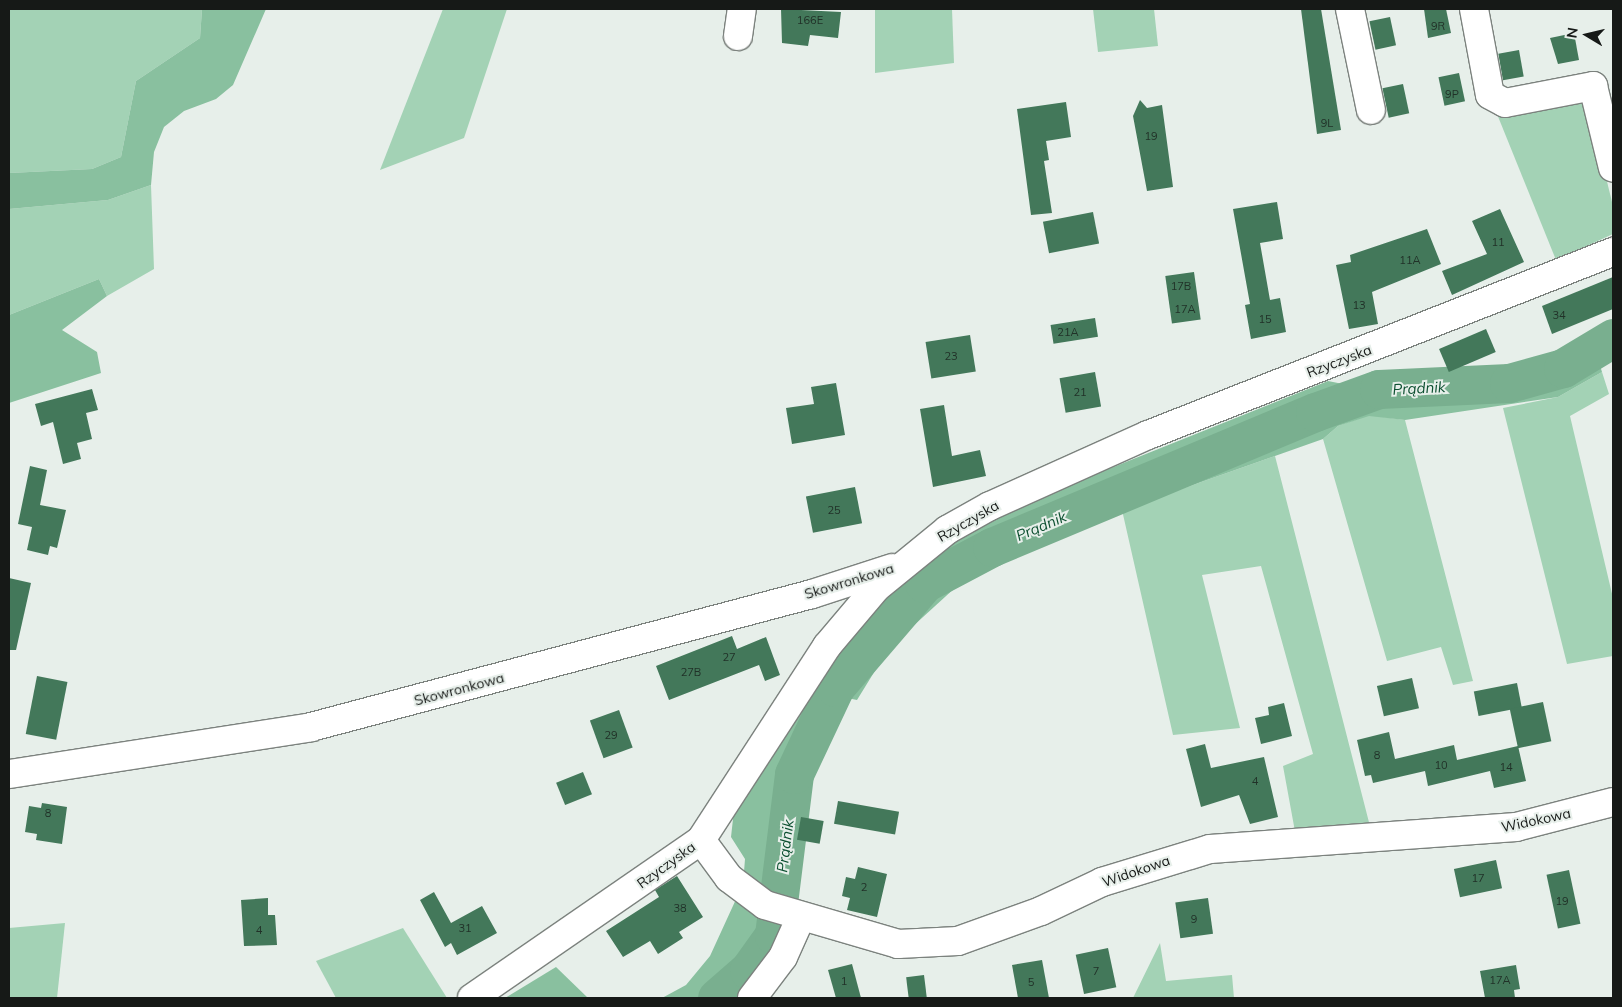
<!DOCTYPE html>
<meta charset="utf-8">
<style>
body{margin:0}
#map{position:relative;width:1622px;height:1007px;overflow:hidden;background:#e7efea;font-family:Mulish,sans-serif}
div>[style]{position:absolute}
.green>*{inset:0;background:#a3d2b5}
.forest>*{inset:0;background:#89c09f}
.river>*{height:39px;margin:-19.5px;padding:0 19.5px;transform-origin:19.5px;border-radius:19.5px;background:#79af8f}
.building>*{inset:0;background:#43785a;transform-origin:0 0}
.roads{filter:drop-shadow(1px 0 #7c827e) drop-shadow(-1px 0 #7c827e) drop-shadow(0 1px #7c827e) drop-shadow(0 -1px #7c827e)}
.minor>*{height:28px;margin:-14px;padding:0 14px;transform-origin:14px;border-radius:14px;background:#fff}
span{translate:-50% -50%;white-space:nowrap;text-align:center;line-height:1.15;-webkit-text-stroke:4px #e7efea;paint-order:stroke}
.number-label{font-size:11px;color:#213128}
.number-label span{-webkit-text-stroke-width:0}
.street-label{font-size:14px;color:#161917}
.water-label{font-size:15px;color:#0d5031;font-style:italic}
.frame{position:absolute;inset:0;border:10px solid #161917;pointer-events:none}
.north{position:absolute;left:1562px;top:10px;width:50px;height:50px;-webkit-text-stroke:4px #e7efea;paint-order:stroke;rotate:279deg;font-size:14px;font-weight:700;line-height:20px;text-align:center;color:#161917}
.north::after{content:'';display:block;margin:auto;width:18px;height:22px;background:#161917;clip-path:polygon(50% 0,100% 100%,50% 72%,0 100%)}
</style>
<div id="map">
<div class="green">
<div style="clip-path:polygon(9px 9px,202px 9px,200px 38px,136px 81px,121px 157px,92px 169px,9px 173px)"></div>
<div style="clip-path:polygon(443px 9px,507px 9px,464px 138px,380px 170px)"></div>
<div style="clip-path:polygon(875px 9px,952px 9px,954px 63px,875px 73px)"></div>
<div style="clip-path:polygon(1093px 9px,1154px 9px,1158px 46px,1098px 52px)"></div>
<div style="clip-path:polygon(1586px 96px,1613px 206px,1613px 234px,1556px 260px,1497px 114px)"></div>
<div style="clip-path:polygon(151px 185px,154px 269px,107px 296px,99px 279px,9px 315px,9px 209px,108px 200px)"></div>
<div style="clip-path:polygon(1602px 372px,1609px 394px,1570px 416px,1613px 598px,1613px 656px,1567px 664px,1503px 408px,1558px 397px)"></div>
<div style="clip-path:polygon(1369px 415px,1405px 420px,1473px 681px,1453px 685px,1441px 647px,1387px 661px,1323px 439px,1338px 426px)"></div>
<div style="clip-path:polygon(1275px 456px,1372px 834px,1296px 837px,1283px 766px,1313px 754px,1261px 566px,1202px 575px,1240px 728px,1173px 735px,1122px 510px)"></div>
<div style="clip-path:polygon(65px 923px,57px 998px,9px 998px,9px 928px)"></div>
<div style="clip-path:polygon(403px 928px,447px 998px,336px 998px,316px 961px)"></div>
<div style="clip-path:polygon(1160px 943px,1166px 981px,1232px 975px,1234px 998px,1133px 998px)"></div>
</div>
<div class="forest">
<div style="clip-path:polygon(202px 9px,266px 9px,233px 85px,216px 99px,184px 111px,164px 127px,154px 152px,151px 185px,108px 200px,9px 209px,9px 173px,92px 169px,121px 157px,136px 81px,200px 38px)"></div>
<div style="clip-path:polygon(99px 279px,107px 296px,62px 330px,97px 352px,101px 373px,9px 403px,9px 315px)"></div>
<div style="clip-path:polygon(1613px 322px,1613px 348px,1598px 359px,1602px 372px,1558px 397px,1405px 420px,1369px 416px,1338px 426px,1323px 439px,1122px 510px,968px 576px,889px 648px,857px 700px,847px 698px,819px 739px,752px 947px,718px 998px,662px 998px,686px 985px,710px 956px,743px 884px,745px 859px,731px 837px,734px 810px,832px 654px,905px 575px,966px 526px,1328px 381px,1353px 386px,1536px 371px,1594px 346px,1594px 331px)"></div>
<div style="clip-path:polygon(556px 967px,588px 998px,505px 998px)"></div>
</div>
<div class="river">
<div style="left:717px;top:998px;width:43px;rotate:-41.2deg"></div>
<div style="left:749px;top:970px;width:43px;rotate:-54.5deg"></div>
<div style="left:774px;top:935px;width:162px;rotate:-82.9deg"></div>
<div style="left:794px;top:774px;width:96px;rotate:-64.8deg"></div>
<div style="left:835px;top:687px;width:137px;rotate:-49.4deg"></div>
<div style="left:924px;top:583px;width:77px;rotate:-27.9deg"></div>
<div style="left:992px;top:547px;width:350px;rotate:-22.7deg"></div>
<div style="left:1315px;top:412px;width:68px;rotate:-19.8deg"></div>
<div style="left:1379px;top:389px;width:130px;rotate:-2.6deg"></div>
<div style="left:1509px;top:383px;width:56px;rotate:-15.5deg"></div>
<div style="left:1563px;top:368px;width:58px;rotate:-31deg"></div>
</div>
<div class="building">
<div style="clip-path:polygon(781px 9px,841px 12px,838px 38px,810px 35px,808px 46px,782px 43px)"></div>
<div style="clip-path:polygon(1301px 9px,1321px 9px,1341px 130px,1317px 134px)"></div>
<div style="clip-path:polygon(1424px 9px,1446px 9px,1451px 33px,1428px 38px)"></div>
<div style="left:1390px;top:17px;width:29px;height:21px;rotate:78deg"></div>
<div style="clip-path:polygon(1574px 33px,1579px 60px,1558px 64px,1550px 38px)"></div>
<div style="left:1519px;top:50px;width:27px;height:21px;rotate:80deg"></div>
<div style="left:1459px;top:73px;width:29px;height:21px;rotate:78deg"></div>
<div style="left:1403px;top:84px;width:30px;height:21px;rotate:78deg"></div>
<div style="clip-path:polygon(1140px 100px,1147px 108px,1162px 105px,1173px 187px,1147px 191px,1133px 116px)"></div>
<div style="clip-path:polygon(1066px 102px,1071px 137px,1046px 141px,1049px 160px,1044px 161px,1052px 213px,1031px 215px,1017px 109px)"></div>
<div style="clip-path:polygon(1277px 202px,1283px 239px,1260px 243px,1270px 300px,1280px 298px,1286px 332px,1251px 339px,1245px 305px,1250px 304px,1233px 209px)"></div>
<div style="clip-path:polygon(1500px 209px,1524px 262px,1452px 295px,1442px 271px,1487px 254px,1472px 221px)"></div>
<div style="left:1093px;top:212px;width:32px;height:51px;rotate:79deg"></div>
<div style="clip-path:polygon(1427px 229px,1441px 264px,1372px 292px,1378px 324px,1349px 329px,1336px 265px,1351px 262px,1350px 255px)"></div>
<div style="left:1194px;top:272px;width:48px;height:29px;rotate:82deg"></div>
<div style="clip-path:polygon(1613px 277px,1613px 309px,1552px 334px,1542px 306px)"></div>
<div style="left:1095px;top:318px;width:19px;height:45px;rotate:81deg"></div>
<div style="left:1486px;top:329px;width:25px;height:51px;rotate:67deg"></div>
<div style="left:970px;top:335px;width:37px;height:45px;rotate:81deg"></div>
<div style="left:1095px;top:372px;width:35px;height:36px;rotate:80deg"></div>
<div style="clip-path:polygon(836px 383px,845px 435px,792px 444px,786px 408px,814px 404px,811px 387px)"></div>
<div style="clip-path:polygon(92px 389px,98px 410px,86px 413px,92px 439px,77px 443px,81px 459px,63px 464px,53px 422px,41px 426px,35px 404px)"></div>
<div style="clip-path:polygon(944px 405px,952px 456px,980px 450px,986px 476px,933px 487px,920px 409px)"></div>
<div style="clip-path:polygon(30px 466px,47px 470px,40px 505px,66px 510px,57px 548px,50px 546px,48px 555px,27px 550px,32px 527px,18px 524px)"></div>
<div style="left:855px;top:487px;width:37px;height:50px;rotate:79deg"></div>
<div style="clip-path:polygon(9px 578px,31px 583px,16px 650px,9px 650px)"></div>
<div style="clip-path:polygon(732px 636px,737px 649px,766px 637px,780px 675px,765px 681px,759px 665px,669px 700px,656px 666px)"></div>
<div style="left:37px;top:676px;width:31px;height:59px;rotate:11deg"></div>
<div style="left:1412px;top:678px;width:31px;height:36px;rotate:77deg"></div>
<div style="left:1517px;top:683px;width:25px;height:44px;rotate:79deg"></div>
<div style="left:1543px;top:702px;width:40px;height:34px;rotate:78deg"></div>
<div style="clip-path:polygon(1284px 703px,1292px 736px,1261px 744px,1255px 718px,1269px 715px,1268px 707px)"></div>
<div style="left:619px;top:710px;width:40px;height:31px;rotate:70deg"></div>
<div style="clip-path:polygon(1389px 732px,1395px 759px,1454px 745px,1457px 760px,1518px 746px,1526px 781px,1494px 788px,1490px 771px,1428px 786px,1425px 771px,1373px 783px,1371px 775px,1365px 776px,1357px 740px)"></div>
<div style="clip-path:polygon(1205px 744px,1211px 768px,1264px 757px,1278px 817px,1250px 824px,1239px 795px,1201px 807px,1186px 749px)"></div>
<div style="left:583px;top:772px;width:24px;height:29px;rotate:68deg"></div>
<div style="left:838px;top:801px;width:62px;height:23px;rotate:10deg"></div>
<div style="clip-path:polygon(42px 803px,67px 807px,62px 844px,36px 840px,37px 834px,25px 832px,29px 806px,41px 808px)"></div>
<div style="left:801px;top:817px;width:23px;height:23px;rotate:10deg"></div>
<div style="left:1496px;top:860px;width:29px;height:43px;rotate:78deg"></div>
<div style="clip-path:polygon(858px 867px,887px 874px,877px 917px,847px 910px,850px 898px,842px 896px,846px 877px,855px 879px)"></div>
<div style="left:1569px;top:870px;width:55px;height:23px;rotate:78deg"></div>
<div style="clip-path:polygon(677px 876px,703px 917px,679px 932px,683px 938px,658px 954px,650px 941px,623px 957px,606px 931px,659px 897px,655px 890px)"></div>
<div style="clip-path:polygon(434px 892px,451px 923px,482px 906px,497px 933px,457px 955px,451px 943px,445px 947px,420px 900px)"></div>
<div style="clip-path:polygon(268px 898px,268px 915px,275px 915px,277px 945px,244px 946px,241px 900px)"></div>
<div style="left:1208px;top:898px;width:36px;height:33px;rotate:82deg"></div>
<div style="left:1108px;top:948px;width:40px;height:33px;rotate:78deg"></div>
<div style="clip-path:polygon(1042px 960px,1049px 998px,1018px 998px,1012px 965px)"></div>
<div style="clip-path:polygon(852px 964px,861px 998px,836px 998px,828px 970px)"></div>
<div style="clip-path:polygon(1516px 965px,1520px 989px,1514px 990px,1515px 998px,1485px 998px,1480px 971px)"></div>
<div style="left:924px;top:975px;width:23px;height:18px;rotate:83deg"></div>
</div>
<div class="roads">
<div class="minor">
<div style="left:1350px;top:9px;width:103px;rotate:78.3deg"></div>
<div style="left:1474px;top:9px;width:87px;rotate:79.5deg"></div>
<div style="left:1490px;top:95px;width:17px;rotate:28deg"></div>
<div style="left:1505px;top:103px;width:90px;rotate:-10.9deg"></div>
<div style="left:1593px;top:86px;width:84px;rotate:76.3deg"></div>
<div style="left:738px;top:36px;width:27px;rotate:-82deg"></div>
<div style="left:9px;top:774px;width:306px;rotate:-8.8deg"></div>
<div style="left:311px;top:727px;width:518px;rotate:-14.87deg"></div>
<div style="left:812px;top:594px;width:84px;rotate:-18deg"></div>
<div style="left:701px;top:840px;width:47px;rotate:53.6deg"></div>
<div style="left:729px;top:878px;width:45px;rotate:36.9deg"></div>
<div style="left:765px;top:905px;width:139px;rotate:16.3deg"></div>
<div style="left:898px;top:944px;width:60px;rotate:-2.9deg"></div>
<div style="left:958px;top:941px;width:88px;rotate:-19.9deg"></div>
<div style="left:1041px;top:911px;width:68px;rotate:-25.4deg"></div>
<div style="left:1102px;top:882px;width:113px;rotate:-17deg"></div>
<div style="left:1210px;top:849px;width:307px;rotate:-4.1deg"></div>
<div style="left:1516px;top:827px;width:100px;rotate:-14.5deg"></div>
<div style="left:472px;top:998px;width:278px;rotate:-34.6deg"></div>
<div style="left:701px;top:840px;width:231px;rotate:-57deg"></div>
<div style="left:827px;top:646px;width:76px;rotate:-49.8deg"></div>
<div style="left:876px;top:588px;width:92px;rotate:-39.2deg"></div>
<div style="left:947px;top:530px;width:49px;rotate:-29.2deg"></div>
<div style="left:990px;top:506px;width:173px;rotate:-24.2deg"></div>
<div style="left:1148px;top:435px;width:500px;rotate:-21.5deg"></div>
<div style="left:752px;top:998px;width:51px;rotate:-52.9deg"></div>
<div style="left:783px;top:957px;width:42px;rotate:-65.9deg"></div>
</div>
</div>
<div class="number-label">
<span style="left:810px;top:20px">166E</span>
<span style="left:1438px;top:26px">9R</span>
<span style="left:1452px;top:94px">9P</span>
<span style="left:1327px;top:123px">9L</span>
<span style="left:1151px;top:136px">19</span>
<span style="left:1498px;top:242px">11</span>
<span style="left:1410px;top:260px">11A</span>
<span style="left:1181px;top:286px">17B</span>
<span style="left:1359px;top:305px">13</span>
<span style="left:1185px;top:309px">17A</span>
<span style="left:1559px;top:315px">34</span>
<span style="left:1265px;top:319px">15</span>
<span style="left:1068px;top:332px">21A</span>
<span style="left:951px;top:356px">23</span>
<span style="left:1080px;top:392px">21</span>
<span style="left:834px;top:510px">25</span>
<span style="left:729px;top:657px">27</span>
<span style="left:691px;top:672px">27B</span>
<span style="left:611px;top:735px">29</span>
<span style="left:1377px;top:755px">8</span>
<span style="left:1441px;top:765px">10</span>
<span style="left:1506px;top:767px">14</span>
<span style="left:1255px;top:781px">4</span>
<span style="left:48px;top:813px">8</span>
<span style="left:1478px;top:878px">17</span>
<span style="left:864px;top:887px">2</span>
<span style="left:1562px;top:901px">19</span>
<span style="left:680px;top:908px">38</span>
<span style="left:1194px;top:919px">9</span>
<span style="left:465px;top:928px">31</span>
<span style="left:259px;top:930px">4</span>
<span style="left:1096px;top:971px">7</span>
<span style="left:1500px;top:980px">17A</span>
<span style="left:844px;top:981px">1</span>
<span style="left:1031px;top:982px">5</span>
</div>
<div class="street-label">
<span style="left:1339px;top:361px;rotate:-21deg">Rzyczyska</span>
<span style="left:968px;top:521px;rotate:-30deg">Rzyczyska</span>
<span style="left:849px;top:581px;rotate:-17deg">Skowronkowa</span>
<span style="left:459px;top:689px;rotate:-15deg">Skowronkowa</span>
<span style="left:1536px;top:820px;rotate:-12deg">Widokowa</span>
<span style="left:666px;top:865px;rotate:-36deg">Rzyczyska</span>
<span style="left:1136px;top:871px;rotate:-19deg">Widokowa</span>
</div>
<div class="water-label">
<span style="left:1419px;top:388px;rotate:-3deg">Prądnik</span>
<span style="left:1041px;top:526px;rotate:-23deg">Prądnik</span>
<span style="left:785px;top:846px;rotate:-83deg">Prądnik</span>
</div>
<div class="frame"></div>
<div class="north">N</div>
</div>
